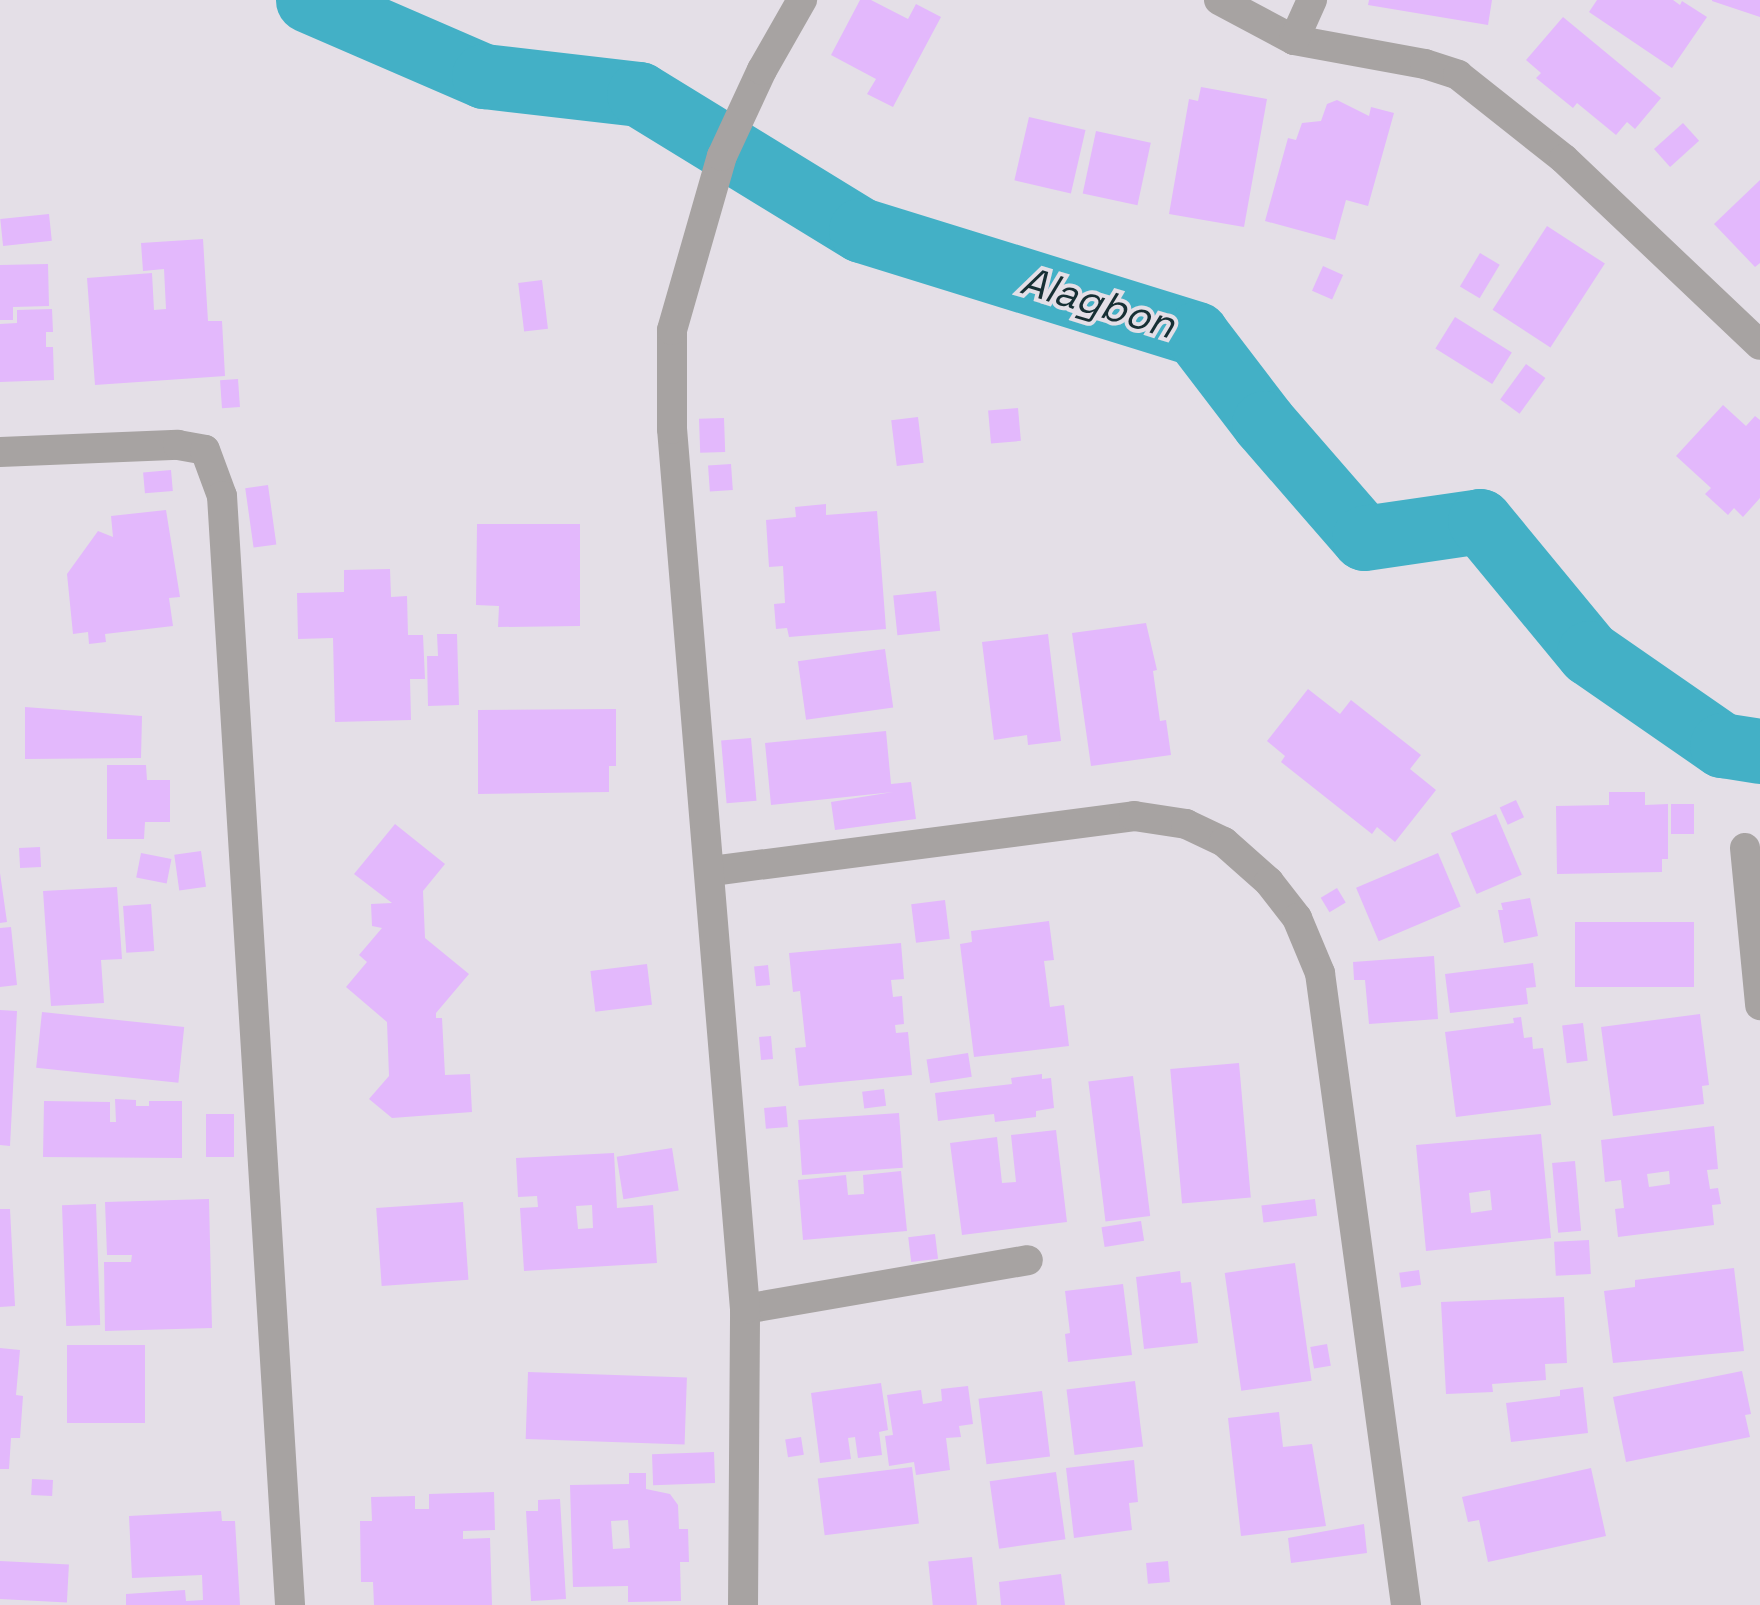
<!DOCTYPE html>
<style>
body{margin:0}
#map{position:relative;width:1760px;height:1605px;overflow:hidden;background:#e4dfe7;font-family:"Space Grotesk",sans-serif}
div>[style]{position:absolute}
.river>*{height:65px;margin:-32.5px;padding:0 32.5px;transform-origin:32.5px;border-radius:32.5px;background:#43b0c6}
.building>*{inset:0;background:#e3b8fc;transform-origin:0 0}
.minor>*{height:30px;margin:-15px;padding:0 15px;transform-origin:15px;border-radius:15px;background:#a7a3a2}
span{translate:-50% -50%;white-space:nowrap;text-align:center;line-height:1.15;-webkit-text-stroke:8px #e4dfe7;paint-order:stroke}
.water-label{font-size:40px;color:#172f34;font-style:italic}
</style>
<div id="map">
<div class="river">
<div style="left:308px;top:0;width:192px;rotate:23.4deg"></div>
<div style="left:484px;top:76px;width:156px;rotate:6.6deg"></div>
<div style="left:639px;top:94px;width:260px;rotate:31.5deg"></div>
<div style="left:861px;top:230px;width:351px;rotate:17.2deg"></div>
<div style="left:1196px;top:334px;width:112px;rotate:52.6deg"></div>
<div style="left:1264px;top:423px;width:152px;rotate:49deg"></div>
<div style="left:1364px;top:538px;width:117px;rotate:-8.3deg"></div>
<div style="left:1480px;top:521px;width:171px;rotate:50.5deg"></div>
<div style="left:1589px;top:653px;width:162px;rotate:34.7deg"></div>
<div style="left:1722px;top:745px;width:38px;rotate:9deg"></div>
</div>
<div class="building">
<div style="clip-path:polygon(860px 0,871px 0,908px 19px,916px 4px,941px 17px,893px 107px,867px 94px,876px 79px,831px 55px)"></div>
<div style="clip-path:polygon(1369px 0,1492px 0,1488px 25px,1368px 5px)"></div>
<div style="clip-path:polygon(1597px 0,1673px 0,1680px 5px,1682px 1px,1707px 17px,1672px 68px,1589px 12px)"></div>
<div style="clip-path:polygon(1712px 0,1760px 0,1760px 17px,1712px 1px)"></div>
<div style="clip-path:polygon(1563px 17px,1661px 98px,1635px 129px,1627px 122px,1616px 135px,1577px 103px,1573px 108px,1536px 78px,1541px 73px,1526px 60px)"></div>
<div style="clip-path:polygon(1201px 87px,1267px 99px,1244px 227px,1169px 214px,1189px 99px,1198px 101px)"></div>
<div style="clip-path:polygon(1337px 100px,1369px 116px,1371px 107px,1394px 113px,1368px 206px,1346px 200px,1335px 240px,1265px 221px,1288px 138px,1296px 140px,1302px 123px,1321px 121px,1327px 104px)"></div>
<div style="left:1029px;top:117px;width:58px;height:65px;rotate:13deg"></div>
<div style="left:1683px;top:123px;width:24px;height:39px;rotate:48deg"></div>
<div style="left:1096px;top:131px;width:56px;height:64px;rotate:12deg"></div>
<div style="clip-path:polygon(1760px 180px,1760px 263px,1755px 267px,1714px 224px)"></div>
<div style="left:49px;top:214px;width:27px;height:49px;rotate:84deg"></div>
<div style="left:1547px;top:226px;width:69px;height:100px;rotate:33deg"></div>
<div style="clip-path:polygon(203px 239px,208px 321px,222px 321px,225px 376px,95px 385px,87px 278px,152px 273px,154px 310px,166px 309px,164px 269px,143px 271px,141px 243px)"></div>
<div style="left:1480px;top:253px;width:23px;height:39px;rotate:31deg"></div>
<div style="clip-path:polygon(48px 264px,49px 306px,13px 307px,13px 320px,0 320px,0 265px)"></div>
<div style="left:1323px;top:266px;width:22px;height:27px;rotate:24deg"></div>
<div style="left:542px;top:280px;width:49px;height:24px;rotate:83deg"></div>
<div style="clip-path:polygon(52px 309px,53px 332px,46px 332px,46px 347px,53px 347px,54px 380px,0 382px,0 324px,17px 323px,17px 310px)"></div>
<div style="left:1455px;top:317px;width:67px;height:37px;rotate:32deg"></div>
<div style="left:1526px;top:364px;width:24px;height:44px;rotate:36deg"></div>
<div style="left:238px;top:379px;width:28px;height:18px;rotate:86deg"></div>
<div style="clip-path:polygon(1723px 405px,1746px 426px,1755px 416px,1760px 420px,1760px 498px,1743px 517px,1734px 508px,1728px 515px,1705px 494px,1711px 488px,1676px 456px)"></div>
<div style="left:1018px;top:408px;width:33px;height:30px;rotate:85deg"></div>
<div style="left:918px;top:417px;width:46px;height:27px;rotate:83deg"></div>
<div style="left:724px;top:418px;width:34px;height:25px;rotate:88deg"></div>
<div style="left:731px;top:464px;width:26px;height:23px;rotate:86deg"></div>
<div style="left:171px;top:470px;width:21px;height:28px;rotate:85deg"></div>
<div style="left:268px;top:485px;width:60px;height:23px;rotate:82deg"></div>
<div style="clip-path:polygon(826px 504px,826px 515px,877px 511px,886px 629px,789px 637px,787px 628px,776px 629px,774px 604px,785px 603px,783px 566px,769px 567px,766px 520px,796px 517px,795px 507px)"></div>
<div style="clip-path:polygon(166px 510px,180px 597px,169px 598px,173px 626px,105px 634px,106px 642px,89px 644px,88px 632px,73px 634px,67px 574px,98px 531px,113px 537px,111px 516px)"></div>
<div style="clip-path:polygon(477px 524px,580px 524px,580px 626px,498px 627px,499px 606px,476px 605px)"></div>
<div style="clip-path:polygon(390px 569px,391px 597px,407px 596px,408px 635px,423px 635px,425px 679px,410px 679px,411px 720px,335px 722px,333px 638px,298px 639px,297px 593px,344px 592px,344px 570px)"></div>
<div style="left:936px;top:591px;width:40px;height:43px;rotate:84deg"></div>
<div style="clip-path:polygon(1146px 623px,1157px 670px,1153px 671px,1160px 721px,1166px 720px,1171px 755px,1091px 766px,1072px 633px)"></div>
<div style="clip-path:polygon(437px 634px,457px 634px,459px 705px,428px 706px,427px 656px,438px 656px)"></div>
<div style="clip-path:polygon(1048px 634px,1061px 741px,1028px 745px,1027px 735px,994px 740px,982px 642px)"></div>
<div style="left:885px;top:649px;width:59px;height:88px;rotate:82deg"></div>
<div style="clip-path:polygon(1308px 689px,1340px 714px,1351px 700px,1421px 755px,1410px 769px,1436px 790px,1395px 842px,1377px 827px,1372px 834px,1281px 762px,1285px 756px,1267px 741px)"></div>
<div style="clip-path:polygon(25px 707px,142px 716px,141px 758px,25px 759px)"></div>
<div style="clip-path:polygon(616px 709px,616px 766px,609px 766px,609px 792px,478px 794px,478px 710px)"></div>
<div style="clip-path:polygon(886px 731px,891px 784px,911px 782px,916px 819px,835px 830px,831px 802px,893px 792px,771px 805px,765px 743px)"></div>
<div style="left:751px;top:738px;width:63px;height:30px;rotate:85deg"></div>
<div style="clip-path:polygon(107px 765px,146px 765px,147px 780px,170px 780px,170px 822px,145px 822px,144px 839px,107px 839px)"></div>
<div style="clip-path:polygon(1609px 792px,1645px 792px,1645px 805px,1668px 804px,1668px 859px,1662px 859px,1662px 872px,1557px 874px,1556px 806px,1609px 805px)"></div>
<div style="left:1516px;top:800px;width:19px;height:18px;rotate:65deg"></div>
<div style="left:1671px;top:804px;width:23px;height:30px"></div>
<div style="left:1496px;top:814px;width:66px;height:49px;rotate:67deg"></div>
<div style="clip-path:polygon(395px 824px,445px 864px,423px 891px,425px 938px,469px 974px,436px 1013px,436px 1018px,442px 1018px,445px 1075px,470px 1074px,472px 1112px,392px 1118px,369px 1099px,389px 1076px,387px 1022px,346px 987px,367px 962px,359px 955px,382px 928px,372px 926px,371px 904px,392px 903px,354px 874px)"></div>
<div style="left:40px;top:847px;width:20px;height:21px;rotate:87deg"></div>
<div style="left:201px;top:851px;width:36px;height:27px;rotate:82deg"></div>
<div style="left:141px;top:853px;width:31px;height:25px;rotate:11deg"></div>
<div style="left:1438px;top:853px;width:58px;height:89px;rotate:67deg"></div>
<div style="clip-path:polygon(0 873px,7px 922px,0 923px)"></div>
<div style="clip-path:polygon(117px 887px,122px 959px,101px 960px,104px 1003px,51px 1006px,43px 891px)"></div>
<div style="left:1337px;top:888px;width:17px;height:19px;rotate:59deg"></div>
<div style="clip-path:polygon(1530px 898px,1538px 936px,1504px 943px,1498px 910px,1503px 910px,1501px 903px)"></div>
<div style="left:945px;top:900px;width:39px;height:34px;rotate:83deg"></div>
<div style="left:151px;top:904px;width:47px;height:28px;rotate:86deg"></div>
<div style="clip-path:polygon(1049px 921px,1054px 960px,1044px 961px,1050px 1007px,1064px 1005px,1069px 1046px,974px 1057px,960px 944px,972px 942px,971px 931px)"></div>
<div style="left:1575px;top:922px;width:119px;height:65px"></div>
<div style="clip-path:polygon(11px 927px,17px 985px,0 987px,0 928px)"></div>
<div style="clip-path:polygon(901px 943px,904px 979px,891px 980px,893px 997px,902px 996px,904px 1024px,895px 1025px,896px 1033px,908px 1032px,912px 1075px,799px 1086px,795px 1048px,806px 1047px,800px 991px,793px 992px,789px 953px)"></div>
<div style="clip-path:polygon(1434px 956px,1438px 1019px,1369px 1024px,1365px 980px,1354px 980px,1353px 962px)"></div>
<div style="clip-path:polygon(1533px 963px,1536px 987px,1526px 988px,1528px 1004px,1450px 1013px,1445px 974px)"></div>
<div style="left:647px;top:964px;width:41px;height:57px;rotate:83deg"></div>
<div style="left:768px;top:965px;width:20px;height:14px;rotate:84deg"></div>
<div style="clip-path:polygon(0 1010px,17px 1011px,10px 1146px,0 1145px)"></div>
<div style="left:42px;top:1012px;width:143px;height:56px;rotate:6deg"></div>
<div style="clip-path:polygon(1700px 1014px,1709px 1085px,1702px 1086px,1704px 1104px,1613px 1116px,1601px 1027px)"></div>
<div style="clip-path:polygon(1521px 1017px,1524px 1038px,1532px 1037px,1533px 1049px,1543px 1048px,1551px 1105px,1456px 1117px,1445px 1032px,1514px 1023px,1513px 1018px)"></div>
<div style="left:1583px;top:1023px;width:38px;height:21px;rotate:83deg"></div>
<div style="left:771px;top:1036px;width:23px;height:12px;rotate:85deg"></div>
<div style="left:968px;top:1053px;width:24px;height:42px;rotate:81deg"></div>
<div style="left:1239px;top:1063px;width:135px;height:69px;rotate:85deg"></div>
<div style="clip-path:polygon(1042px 1074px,1042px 1079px,1051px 1078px,1054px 1108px,1036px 1111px,1036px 1117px,995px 1122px,994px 1114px,938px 1121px,935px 1093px,1012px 1084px,1011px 1078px)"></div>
<div style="left:1133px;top:1076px;width:141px;height:45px;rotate:83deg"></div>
<div style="left:884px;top:1089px;width:17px;height:22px;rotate:83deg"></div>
<div style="clip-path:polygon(115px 1099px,136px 1100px,136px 1106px,149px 1106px,149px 1101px,182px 1101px,182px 1158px,43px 1157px,44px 1101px,110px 1102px,110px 1122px,116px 1122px)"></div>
<div style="left:786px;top:1106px;width:21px;height:22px;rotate:85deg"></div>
<div style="left:899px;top:1113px;width:55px;height:101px;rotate:86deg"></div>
<div style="left:206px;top:1114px;width:28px;height:43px"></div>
<div style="clip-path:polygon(evenodd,1714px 1126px,1718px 1169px,1707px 1170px,1710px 1189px,1718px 1188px,1721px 1204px,1712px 1205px,1714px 1225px,1618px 1237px,1615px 1209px,1624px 1208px,1621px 1180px,1605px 1182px,1601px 1140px,1714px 1126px,1669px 1171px,1670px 1184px,1649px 1187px,1647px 1174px,1669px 1171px)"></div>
<div style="clip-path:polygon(1056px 1130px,1067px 1222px,962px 1235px,950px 1143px,997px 1137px,1002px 1183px,1016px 1182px,1011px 1135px)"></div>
<div style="clip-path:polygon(evenodd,1541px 1134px,1551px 1238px,1426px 1251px,1416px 1145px,1541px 1134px,1490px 1190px,1492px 1210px,1471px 1213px,1469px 1193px,1490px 1190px)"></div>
<div style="left:672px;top:1148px;width:43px;height:56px;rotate:81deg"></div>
<div style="clip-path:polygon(evenodd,614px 1153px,617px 1208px,653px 1205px,657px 1263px,524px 1271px,520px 1208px,538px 1207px,537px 1196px,518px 1197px,516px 1158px,614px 1153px,592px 1205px,593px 1228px,578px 1229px,576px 1206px,592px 1205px)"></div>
<div style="left:1575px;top:1161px;width:70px;height:23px;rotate:85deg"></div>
<div style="clip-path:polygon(901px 1171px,907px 1231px,803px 1240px,798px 1180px,846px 1175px,848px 1195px,864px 1194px,863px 1175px)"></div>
<div style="clip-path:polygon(209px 1199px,212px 1328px,105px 1331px,104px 1262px,131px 1262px,132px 1255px,107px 1255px,105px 1202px)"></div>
<div style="left:1315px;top:1199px;width:17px;height:54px;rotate:83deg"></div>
<div style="left:463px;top:1202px;width:78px;height:87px;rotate:86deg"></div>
<div style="left:96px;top:1204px;width:121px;height:34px;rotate:88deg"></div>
<div style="clip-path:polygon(0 1209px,10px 1209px,15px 1306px,0 1307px)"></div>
<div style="left:1141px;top:1221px;width:20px;height:40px;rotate:81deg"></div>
<div style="left:935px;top:1234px;width:25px;height:27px;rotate:83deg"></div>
<div style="left:1589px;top:1240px;width:34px;height:35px;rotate:87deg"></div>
<div style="left:1295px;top:1263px;width:119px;height:71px;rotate:82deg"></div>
<div style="clip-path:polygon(1734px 1268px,1744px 1351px,1613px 1363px,1604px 1291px,1635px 1287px,1635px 1280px)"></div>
<div style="left:1419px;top:1270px;width:15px;height:20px;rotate:82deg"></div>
<div style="clip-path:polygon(1180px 1271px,1181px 1283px,1191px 1282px,1198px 1343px,1144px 1349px,1136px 1277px)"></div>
<div style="clip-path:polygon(1123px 1284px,1132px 1355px,1068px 1362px,1065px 1334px,1070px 1333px,1065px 1291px)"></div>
<div style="clip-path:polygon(1564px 1297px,1567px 1363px,1545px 1364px,1546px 1380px,1492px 1384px,1493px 1392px,1446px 1394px,1441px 1302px)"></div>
<div style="left:1327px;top:1344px;width:22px;height:17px;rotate:80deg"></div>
<div style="left:67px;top:1345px;width:78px;height:78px"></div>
<div style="clip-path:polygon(0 1348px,20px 1350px,16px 1395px,23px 1396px,20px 1438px,11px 1438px,9px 1469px,0 1469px)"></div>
<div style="clip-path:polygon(1742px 1371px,1751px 1414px,1745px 1415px,1750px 1437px,1626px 1462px,1613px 1397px)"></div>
<div style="left:528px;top:1372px;width:159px;height:67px;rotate:2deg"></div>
<div style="left:1135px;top:1381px;width:66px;height:69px;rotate:83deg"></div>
<div style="clip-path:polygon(881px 1383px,888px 1430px,879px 1432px,882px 1455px,858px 1458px,855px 1437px,848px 1438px,851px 1459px,820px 1463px,811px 1393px)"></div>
<div style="clip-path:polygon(968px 1386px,973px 1424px,959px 1426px,961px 1437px,946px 1438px,950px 1470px,916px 1475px,914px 1462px,889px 1466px,885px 1436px,893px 1435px,887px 1395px,921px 1390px,923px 1404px,942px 1401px,941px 1389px)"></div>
<div style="clip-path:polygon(1583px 1387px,1588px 1433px,1511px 1442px,1506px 1403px,1560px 1396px,1560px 1390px)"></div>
<div style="left:1042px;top:1391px;width:66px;height:64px;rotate:83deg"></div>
<div style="clip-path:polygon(1279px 1412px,1283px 1447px,1312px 1444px,1326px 1526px,1241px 1536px,1228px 1418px)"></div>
<div style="left:801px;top:1437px;width:18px;height:16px;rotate:81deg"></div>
<div style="left:714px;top:1452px;width:31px;height:62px;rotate:88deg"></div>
<div style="clip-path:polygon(1134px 1460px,1138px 1502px,1129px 1503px,1132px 1530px,1074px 1538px,1066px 1468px)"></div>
<div style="left:912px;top:1467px;width:57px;height:95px;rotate:83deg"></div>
<div style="clip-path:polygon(1591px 1468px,1606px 1536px,1488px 1562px,1479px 1520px,1468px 1522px,1462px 1497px)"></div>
<div style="left:1056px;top:1472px;width:68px;height:67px;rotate:82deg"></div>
<div style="clip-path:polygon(evenodd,629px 1473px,646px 1473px,646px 1489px,670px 1494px,678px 1505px,679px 1529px,688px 1529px,689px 1562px,680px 1562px,681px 1601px,628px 1602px,628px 1586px,573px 1587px,570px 1485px,629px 1484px,629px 1473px,628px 1520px,630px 1548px,613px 1549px,611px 1521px,628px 1520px)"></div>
<div style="left:32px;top:1479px;width:21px;height:16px;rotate:3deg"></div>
<div style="clip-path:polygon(494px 1492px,495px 1530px,463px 1531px,463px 1539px,490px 1538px,492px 1605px,374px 1605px,373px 1582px,361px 1582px,360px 1521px,372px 1521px,371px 1497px,415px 1496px,415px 1509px,429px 1509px,429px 1494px)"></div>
<div style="clip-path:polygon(560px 1499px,566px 1599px,531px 1601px,526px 1511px,538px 1511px,538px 1500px)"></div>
<div style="clip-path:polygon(221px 1511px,222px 1521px,235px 1521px,240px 1605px,126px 1605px,126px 1594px,185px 1590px,186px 1601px,203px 1600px,202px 1575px,132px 1578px,129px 1516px)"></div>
<div style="clip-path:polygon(1364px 1524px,1367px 1553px,1291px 1563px,1288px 1538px)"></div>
<div style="left:972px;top:1557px;width:48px;height:44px;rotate:84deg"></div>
<div style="left:0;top:1561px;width:69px;height:38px;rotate:3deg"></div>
<div style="left:1168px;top:1561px;width:21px;height:22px;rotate:85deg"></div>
<div style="clip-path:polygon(1061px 1574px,1065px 1605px,1001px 1605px,999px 1582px)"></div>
</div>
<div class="minor">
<div style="left:1219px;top:0;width:85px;rotate:28.1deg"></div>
<div style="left:1294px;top:40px;width:133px;rotate:10.4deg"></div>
<div style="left:1425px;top:64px;width:35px;rotate:18deg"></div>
<div style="left:1458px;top:75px;width:135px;rotate:38.4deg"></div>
<div style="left:1564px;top:159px;width:270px;rotate:43.5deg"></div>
<div style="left:1294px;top:40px;width:44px;rotate:-65.8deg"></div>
<div style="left:0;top:452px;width:178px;rotate:-2.3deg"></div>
<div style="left:178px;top:445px;width:27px;rotate:10deg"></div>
<div style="left:205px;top:450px;width:49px;rotate:69.7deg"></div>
<div style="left:222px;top:496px;width:1111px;rotate:86.49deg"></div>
<div style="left:1745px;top:848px;width:158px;rotate:84.5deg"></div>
<div style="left:712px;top:871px;width:426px;rotate:-7.4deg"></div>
<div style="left:1134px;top:816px;width:53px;rotate:8.7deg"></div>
<div style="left:1186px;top:824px;width:42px;rotate:25.3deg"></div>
<div style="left:1224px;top:842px;width:60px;rotate:41.6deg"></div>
<div style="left:1269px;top:882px;width:46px;rotate:52.1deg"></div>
<div style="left:1297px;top:918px;width:60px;rotate:67.3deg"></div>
<div style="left:1320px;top:973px;width:638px;rotate:82.25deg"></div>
<div style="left:745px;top:1309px;width:287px;rotate:-9.8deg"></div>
<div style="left:743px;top:1605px;width:296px;rotate:-89.6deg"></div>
<div style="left:745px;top:1309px;width:883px;rotate:-94.74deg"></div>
<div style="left:672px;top:429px;width:99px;rotate:-90deg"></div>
<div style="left:672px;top:330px;width:181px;rotate:-74deg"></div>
<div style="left:722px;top:156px;width:95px;rotate:-65.1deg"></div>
<div style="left:762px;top:70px;width:81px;rotate:-60.3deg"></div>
</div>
<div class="water-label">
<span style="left:1098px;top:303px;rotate:17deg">Alagbon</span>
</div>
</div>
